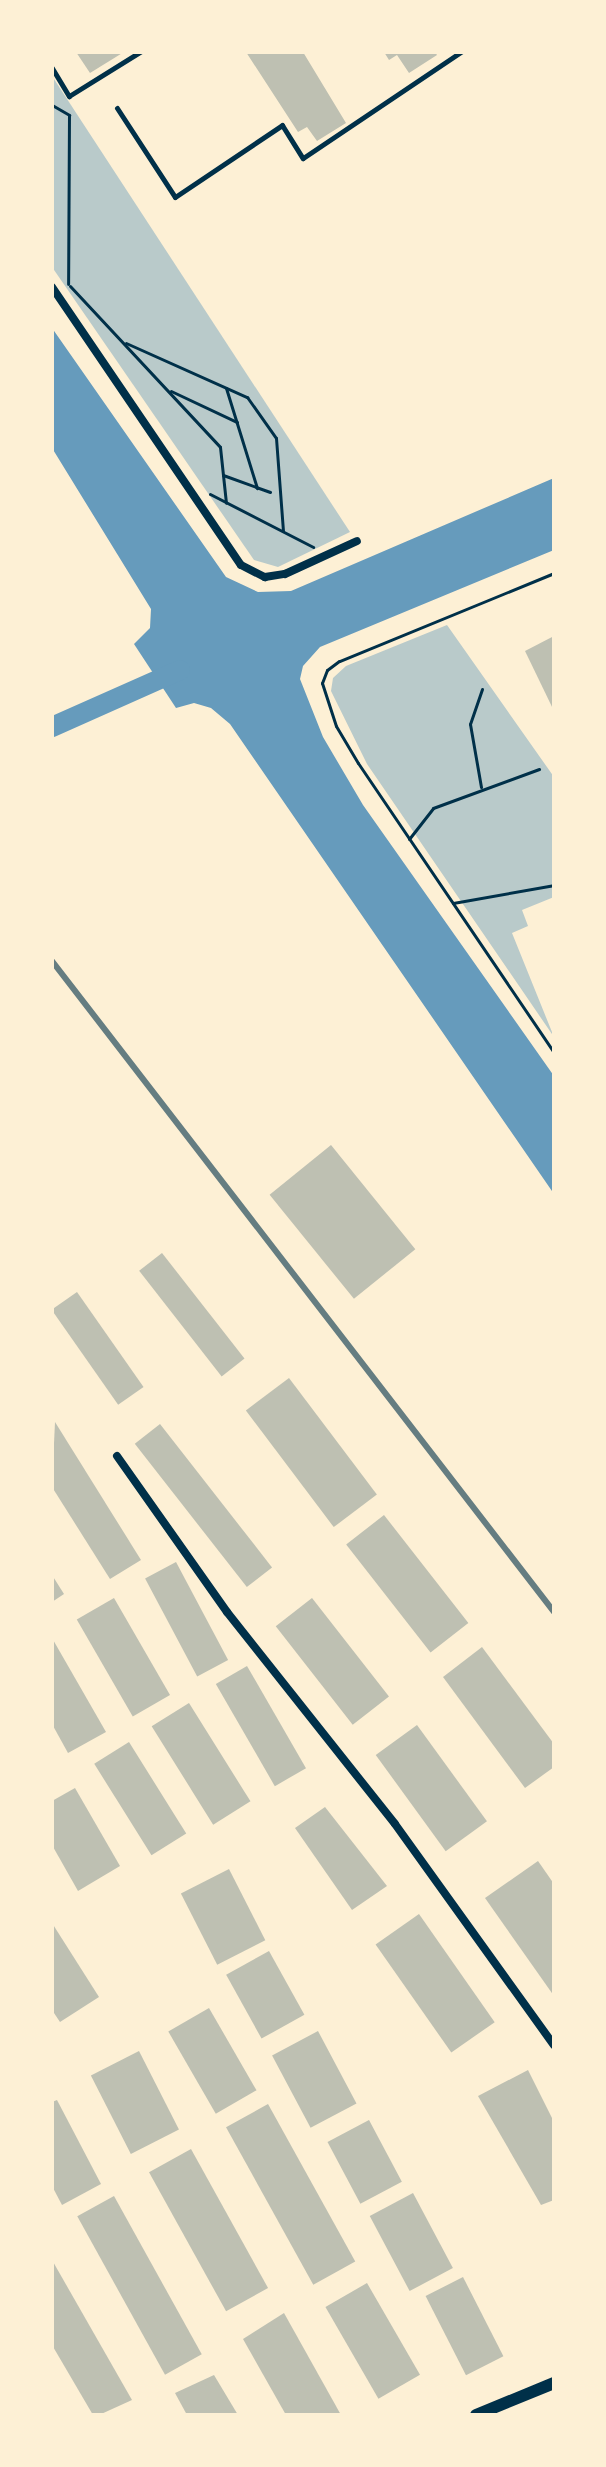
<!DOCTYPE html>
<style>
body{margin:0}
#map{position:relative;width:606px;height:2467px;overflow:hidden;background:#fdf0d5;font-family:"Public Sans",sans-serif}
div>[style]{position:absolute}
.green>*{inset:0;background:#b9caca}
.water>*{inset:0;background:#669bbc}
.canal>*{height:20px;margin:-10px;padding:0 10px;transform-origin:10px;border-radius:10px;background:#669bbc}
.building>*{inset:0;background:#bec0b2;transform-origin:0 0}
.path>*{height:3px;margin:-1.5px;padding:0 1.5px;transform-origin:1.5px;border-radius:1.5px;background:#003049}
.service>*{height:5px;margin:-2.5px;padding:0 2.5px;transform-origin:2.5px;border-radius:2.5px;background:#003049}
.minor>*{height:8px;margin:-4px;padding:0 4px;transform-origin:4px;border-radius:4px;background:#003049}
.tertiary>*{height:12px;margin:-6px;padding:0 6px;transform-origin:6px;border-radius:6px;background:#003049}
.rail>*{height:6px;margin:-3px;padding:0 3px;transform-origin:3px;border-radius:3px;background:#657d81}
span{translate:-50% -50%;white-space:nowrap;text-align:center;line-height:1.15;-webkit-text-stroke:7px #fdf0d5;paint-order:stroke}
.frame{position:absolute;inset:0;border:54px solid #fdf0d5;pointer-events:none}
</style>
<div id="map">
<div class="green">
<div style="clip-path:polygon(52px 76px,350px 532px,278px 567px,254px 560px,52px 267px)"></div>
<div style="clip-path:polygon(447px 625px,554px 777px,554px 897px,522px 910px,528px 926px,512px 933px,554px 1037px,367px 764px,331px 691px,333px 678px,346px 666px)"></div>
</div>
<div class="water">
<div style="clip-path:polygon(52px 328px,226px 577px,258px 592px,291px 591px,554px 478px,554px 550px,320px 647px,303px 666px,300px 679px,323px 737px,363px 805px,554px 1076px,554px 1194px,230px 724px,211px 708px,194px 703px,176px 708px,134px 644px,150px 628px,151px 609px,52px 448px)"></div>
</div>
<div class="canal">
<div style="left:52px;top:727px;width:140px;rotate:-24deg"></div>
</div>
<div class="building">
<div style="clip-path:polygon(76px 52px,124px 52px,90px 73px)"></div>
<div style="clip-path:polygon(246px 52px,303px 52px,346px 123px,317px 141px,307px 127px,298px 132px)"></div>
<div style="clip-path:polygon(384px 52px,435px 52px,437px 55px,409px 73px,397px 55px,389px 60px)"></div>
<div style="clip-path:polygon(554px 636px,554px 711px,525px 651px)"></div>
<div style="left:331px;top:1145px;width:134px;height:79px;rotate:51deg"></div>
<div style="left:162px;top:1253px;width:134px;height:29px;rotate:52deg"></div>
<div style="left:77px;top:1292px;width:116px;height:31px;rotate:55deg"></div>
<div style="left:289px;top:1378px;width:146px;height:54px;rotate:53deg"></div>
<div style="clip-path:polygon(55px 1422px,141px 1560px,110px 1579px,52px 1487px)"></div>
<div style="left:160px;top:1424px;width:182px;height:32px;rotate:52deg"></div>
<div style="left:384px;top:1515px;width:137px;height:48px;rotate:52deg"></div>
<div style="left:176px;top:1562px;width:111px;height:35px;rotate:62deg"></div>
<div style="clip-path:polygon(52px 1575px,64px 1594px,52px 1602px)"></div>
<div style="left:114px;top:1598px;width:112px;height:43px;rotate:60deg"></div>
<div style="left:312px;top:1598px;width:125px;height:46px;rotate:52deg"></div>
<div style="clip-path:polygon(52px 1638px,106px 1732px,68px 1753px,52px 1724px)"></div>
<div style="clip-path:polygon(482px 1647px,554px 1744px,554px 1767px,525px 1788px,443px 1677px)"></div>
<div style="left:247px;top:1666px;width:118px;height:36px;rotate:60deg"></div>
<div style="left:189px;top:1703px;width:116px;height:44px;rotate:58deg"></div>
<div style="left:417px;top:1725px;width:119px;height:51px;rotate:54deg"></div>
<div style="left:129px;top:1742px;width:108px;height:41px;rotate:58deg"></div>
<div style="clip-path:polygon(75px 1788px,120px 1866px,78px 1891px,52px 1845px,52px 1801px)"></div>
<div style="clip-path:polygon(325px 1807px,387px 1886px,352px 1910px,295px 1828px)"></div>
<div style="clip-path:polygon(538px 1861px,554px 1884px,554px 1996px,485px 1898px)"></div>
<div style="left:229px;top:1869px;width:80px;height:54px;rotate:63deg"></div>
<div style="left:419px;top:1914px;width:132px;height:53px;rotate:55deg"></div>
<div style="clip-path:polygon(52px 1923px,99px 1997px,60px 2022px,52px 2010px)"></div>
<div style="left:269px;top:1951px;width:73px;height:49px;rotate:61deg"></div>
<div style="left:209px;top:2008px;width:95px;height:47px;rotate:60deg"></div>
<div style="left:318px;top:2031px;width:82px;height:52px;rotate:62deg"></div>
<div style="left:139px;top:2051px;width:88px;height:54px;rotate:63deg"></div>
<div style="clip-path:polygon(528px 2070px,554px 2122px,554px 2200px,541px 2205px,478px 2096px)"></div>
<div style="clip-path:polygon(57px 2100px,101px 2184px,62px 2205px,52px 2186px,52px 2102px)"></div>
<div style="left:268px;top:2104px;width:180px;height:48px;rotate:61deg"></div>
<div style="left:369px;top:2120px;width:70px;height:47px;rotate:62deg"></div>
<div style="left:191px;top:2149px;width:159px;height:48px;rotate:61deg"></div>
<div style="left:413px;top:2193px;width:85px;height:49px;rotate:62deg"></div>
<div style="left:114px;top:2196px;width:181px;height:42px;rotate:61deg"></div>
<div style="clip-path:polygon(52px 2260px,132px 2400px,99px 2415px,93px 2415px,52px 2345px)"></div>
<div style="left:463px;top:2277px;width:89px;height:42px;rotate:63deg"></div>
<div style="left:367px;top:2283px;width:106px;height:48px;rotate:60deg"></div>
<div style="clip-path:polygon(284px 2313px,341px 2415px,286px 2415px,243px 2339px)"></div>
<div style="clip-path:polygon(214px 2375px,238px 2415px,187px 2415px,175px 2393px)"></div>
</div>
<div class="path">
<div style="left:52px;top:105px;width:20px;rotate:30deg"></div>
<div style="left:69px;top:115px;width:169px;rotate:90.3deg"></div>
<div style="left:70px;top:286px;width:220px;rotate:47deg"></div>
<div style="left:220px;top:447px;width:56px;rotate:83.9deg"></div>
<div style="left:126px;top:343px;width:133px;rotate:24.1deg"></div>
<div style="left:247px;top:397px;width:50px;rotate:54.7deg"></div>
<div style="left:276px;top:438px;width:93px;rotate:85.7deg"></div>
<div style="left:226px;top:388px;width:105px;rotate:72.8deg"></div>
<div style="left:171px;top:391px;width:73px;rotate:25.2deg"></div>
<div style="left:223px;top:475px;width:50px;rotate:19.9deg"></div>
<div style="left:210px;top:494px;width:116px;rotate:27.2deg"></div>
<div style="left:554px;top:573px;width:232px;rotate:157.7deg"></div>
<div style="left:339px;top:661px;width:15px;rotate:143deg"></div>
<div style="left:327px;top:670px;width:14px;rotate:111deg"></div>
<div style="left:322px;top:683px;width:45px;rotate:72deg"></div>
<div style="left:336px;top:726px;width:43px;rotate:59.3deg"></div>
<div style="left:358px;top:763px;width:350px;rotate:55.9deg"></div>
<div style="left:481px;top:787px;width:64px;rotate:-99.9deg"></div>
<div style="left:470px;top:724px;width:37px;rotate:-71deg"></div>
<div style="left:409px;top:839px;width:39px;rotate:-52deg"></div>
<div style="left:433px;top:808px;width:113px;rotate:-20.2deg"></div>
<div style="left:453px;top:903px;width:103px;rotate:-10.1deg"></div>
</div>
<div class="service">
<div style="left:52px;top:68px;width:33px;rotate:59deg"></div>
<div style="left:69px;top:96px;width:84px;rotate:-31.8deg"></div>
<div style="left:117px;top:108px;width:106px;rotate:56.9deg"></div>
<div style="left:175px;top:197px;width:129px;rotate:-33.9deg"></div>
<div style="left:282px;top:125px;width:39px;rotate:58deg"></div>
<div style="left:303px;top:158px;width:190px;rotate:-33.9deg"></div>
</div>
<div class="minor">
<div style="left:52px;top:287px;width:336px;rotate:55.8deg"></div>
<div style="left:241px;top:565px;width:27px;rotate:27deg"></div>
<div style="left:265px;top:577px;width:20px;rotate:-9deg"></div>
<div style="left:285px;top:574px;width:79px;rotate:-24.6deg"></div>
<div style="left:117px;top:1456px;width:191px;rotate:54.8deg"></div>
<div style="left:227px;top:1612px;width:270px;rotate:51.6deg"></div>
<div style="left:395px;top:1824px;width:272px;rotate:54.3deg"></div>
</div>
<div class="tertiary">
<div style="left:476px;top:2415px;width:84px;rotate:-22.3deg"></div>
</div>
<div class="rail">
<div style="left:52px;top:961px;width:822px;rotate:52.36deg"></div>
</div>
<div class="frame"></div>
</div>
